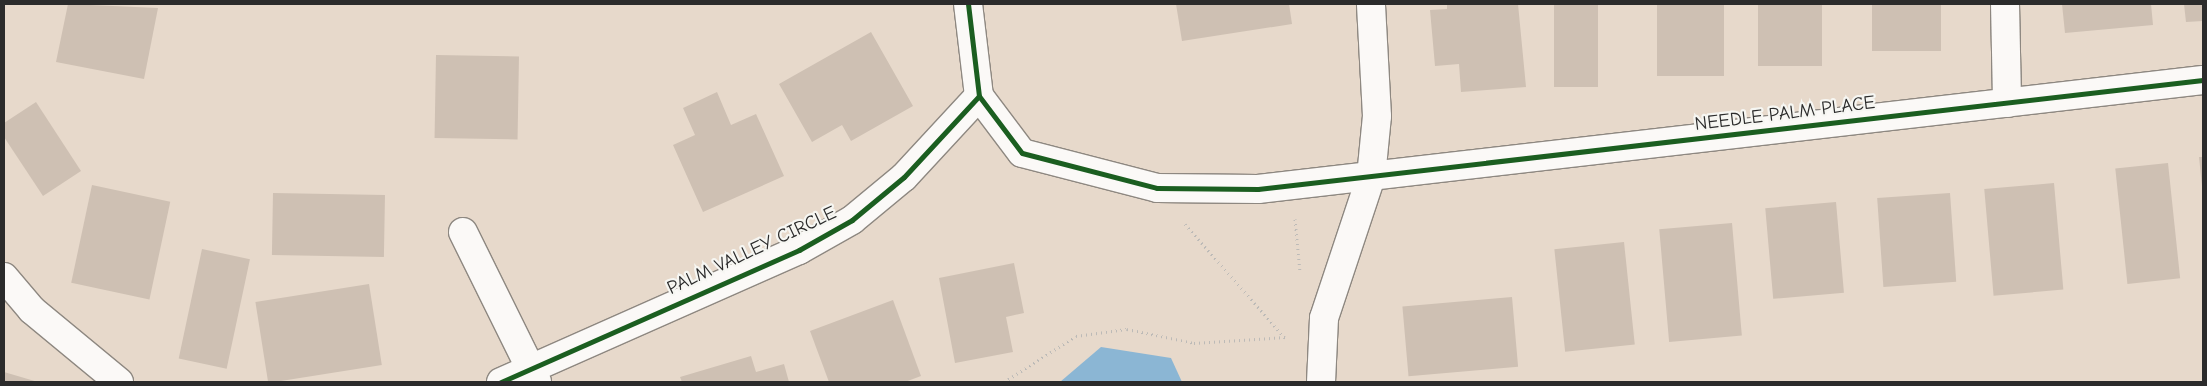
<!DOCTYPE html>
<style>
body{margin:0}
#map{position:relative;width:2207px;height:386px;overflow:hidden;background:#e7d9cb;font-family:"Comic Neue",sans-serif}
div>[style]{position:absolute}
.water>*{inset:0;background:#8bb6d4}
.building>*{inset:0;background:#cec0b3;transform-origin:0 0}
.path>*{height:3px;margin-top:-1.5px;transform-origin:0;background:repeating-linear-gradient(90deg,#bcbab7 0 1px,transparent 0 5px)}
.roads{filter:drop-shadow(1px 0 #8e8881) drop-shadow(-1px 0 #8e8881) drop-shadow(0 1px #8e8881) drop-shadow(0 -1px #8e8881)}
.street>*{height:28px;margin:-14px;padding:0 14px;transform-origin:14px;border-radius:14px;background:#fbf9f7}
.cycleway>*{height:5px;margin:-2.5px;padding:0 2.5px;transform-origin:2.5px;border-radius:2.5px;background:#1b5e20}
span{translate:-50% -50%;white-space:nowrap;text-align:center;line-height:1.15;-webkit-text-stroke:4.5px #f6f6f2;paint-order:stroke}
.street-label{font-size:19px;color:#2b2b2b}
.frame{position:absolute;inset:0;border:5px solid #2b2b2b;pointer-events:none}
</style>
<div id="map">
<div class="water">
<div style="clip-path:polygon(1101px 347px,1171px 358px,1182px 382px,1060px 382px)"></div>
</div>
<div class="building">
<div style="clip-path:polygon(68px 4px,158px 8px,144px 79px,56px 62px)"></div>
<div style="clip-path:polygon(1176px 4px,1289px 4px,1292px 24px,1182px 41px)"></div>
<div style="clip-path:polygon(1447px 4px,1518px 4px,1526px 87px,1461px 92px,1459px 64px,1435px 66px,1430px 10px,1447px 9px)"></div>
<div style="left:1554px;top:4px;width:44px;height:83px"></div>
<div style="left:1657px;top:4px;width:67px;height:72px"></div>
<div style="left:1758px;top:4px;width:64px;height:62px"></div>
<div style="left:1872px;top:4px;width:69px;height:47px"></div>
<div style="clip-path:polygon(2062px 4px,2151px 4px,2153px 25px,2065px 33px)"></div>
<div style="clip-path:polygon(2184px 4px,2203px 4px,2203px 21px,2186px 22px)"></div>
<div style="clip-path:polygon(871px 32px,913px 106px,851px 141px,842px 125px,812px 142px,779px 84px)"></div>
<div style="left:436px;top:55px;width:83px;height:83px;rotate:1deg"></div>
<div style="clip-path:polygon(717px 92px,731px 125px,756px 114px,784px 176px,703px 212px,673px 145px,695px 135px,683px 108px)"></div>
<div style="clip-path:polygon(36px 102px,81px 171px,43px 196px,4px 137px,4px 123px)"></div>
<div style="clip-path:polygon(2199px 157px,2203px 157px,2203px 186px,2202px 186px)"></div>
<div style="left:2168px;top:163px;width:116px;height:53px;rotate:84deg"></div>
<div style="left:2054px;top:183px;width:107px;height:70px;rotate:85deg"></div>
<div style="left:92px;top:185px;width:80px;height:100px;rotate:12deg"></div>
<div style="left:273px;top:193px;width:112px;height:62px;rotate:1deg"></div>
<div style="left:1950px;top:193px;width:89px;height:73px;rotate:86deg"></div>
<div style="left:1836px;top:202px;width:91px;height:71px;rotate:85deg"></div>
<div style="left:1732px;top:223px;width:113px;height:73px;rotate:85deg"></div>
<div style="left:1624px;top:242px;width:103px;height:70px;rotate:84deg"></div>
<div style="left:202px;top:249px;width:49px;height:112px;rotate:12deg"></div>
<div style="clip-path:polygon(1014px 263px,1024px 313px,1006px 317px,1013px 352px,955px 363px,939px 278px)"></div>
<div style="left:369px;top:284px;width:82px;height:115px;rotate:81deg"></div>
<div style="left:1512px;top:297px;width:70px;height:110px;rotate:85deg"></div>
<div style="clip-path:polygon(893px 300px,921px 376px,905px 382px,829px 382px,810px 331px)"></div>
<div style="clip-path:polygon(751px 356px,756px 372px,784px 364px,789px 382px,682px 382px,680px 377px)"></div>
<div style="clip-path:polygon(4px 372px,38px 382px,4px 382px)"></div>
</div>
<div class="path">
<div style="left:1295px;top:219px;width:53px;rotate:84.6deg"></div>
<div style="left:1185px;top:224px;width:153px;rotate:48.7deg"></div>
<div style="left:1004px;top:382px;width:85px;rotate:-32.6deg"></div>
<div style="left:1076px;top:336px;width:51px;rotate:-7.8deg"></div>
<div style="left:1127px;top:329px;width:68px;rotate:11.8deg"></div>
<div style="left:1194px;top:343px;width:92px;rotate:-3.7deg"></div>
</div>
<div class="roads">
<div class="street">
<div style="left:2005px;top:4px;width:99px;rotate:88.8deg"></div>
<div style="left:979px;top:96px;width:71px;rotate:53deg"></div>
<div style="left:1022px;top:153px;width:139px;rotate:14.5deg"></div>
<div style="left:1157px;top:188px;width:101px;rotate:0.6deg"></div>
<div style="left:1258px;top:189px;width:951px;rotate:-6.58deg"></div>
<div style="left:463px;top:232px;width:167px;rotate:63.7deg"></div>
<div style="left:4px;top:277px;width:43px;rotate:49.7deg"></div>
<div style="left:32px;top:310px;width:113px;rotate:39.6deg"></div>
<div style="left:501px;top:382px;width:326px;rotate:-23.9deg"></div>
<div style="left:799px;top:250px;width:61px;rotate:-29.5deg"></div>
<div style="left:852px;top:220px;width:67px;rotate:-39.6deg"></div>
<div style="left:904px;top:177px;width:110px;rotate:-47.2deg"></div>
<div style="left:979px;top:96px;width:93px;rotate:-96.8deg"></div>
<div style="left:1321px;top:382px;width:64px;rotate:-87.3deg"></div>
<div style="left:1324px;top:318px;width:149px;rotate:-71.6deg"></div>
<div style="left:1371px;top:177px;width:61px;rotate:-84.4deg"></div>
<div style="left:1377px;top:116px;width:112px;rotate:-93.1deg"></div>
</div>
</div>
<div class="cycleway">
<div style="left:979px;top:96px;width:71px;rotate:53deg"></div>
<div style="left:1022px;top:153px;width:139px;rotate:14.5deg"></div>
<div style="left:1157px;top:188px;width:101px;rotate:0.6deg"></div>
<div style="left:1258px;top:189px;width:951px;rotate:-6.58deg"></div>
<div style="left:501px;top:382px;width:326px;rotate:-23.9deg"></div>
<div style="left:799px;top:250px;width:61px;rotate:-29.5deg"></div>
<div style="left:852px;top:220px;width:67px;rotate:-39.6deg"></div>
<div style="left:904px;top:177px;width:110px;rotate:-47.2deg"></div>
<div style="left:979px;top:96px;width:93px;rotate:-96.8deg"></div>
</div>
<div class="street-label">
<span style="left:1785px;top:114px;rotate:-7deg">NEEDLE PALM PLACE</span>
<span style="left:752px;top:251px;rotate:-25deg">PALM VALLEY CIRCLE</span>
</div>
<div class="frame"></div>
</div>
